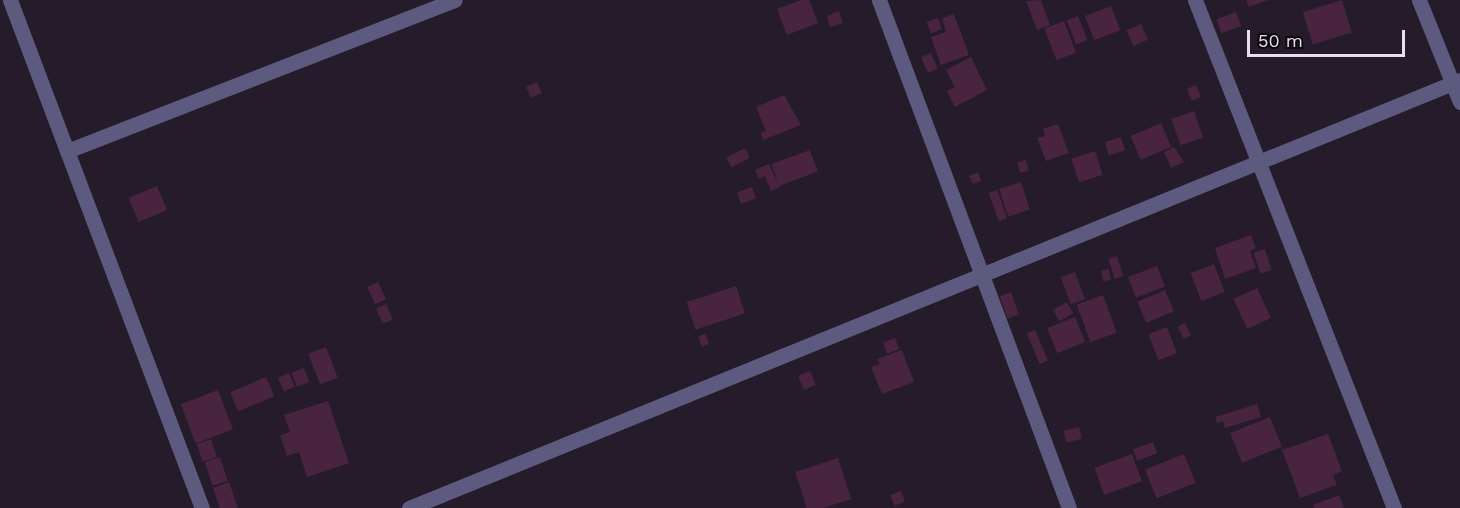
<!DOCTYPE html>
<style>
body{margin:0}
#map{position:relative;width:1460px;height:508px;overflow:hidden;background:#251b2b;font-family:"Work Sans",sans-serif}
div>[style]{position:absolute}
.building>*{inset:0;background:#48243f;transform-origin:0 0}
.street>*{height:15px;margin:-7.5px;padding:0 7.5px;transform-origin:7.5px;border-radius:7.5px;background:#5c5a7e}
span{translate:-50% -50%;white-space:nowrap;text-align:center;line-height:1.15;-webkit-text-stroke:4.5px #0c080e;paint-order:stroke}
.scale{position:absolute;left:1247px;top:30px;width:158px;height:27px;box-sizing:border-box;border:3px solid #e8e1ec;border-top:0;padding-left:8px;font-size:18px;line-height:21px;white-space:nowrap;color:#e8e1ec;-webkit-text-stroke:4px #0c080e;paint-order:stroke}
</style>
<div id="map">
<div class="building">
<div style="clip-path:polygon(801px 0,809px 0,818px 23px,787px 35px,777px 9px)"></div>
<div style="clip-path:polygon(1041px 0,1050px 25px,1037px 30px,1026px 1px)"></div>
<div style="clip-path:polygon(1246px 0,1268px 0,1249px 7px)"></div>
<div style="left:1342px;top:0;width:34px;height:41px;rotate:73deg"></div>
<div style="left:1111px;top:6px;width:26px;height:28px;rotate:69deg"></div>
<div style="clip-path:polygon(839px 11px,843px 23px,830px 27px,827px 16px)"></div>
<div style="left:1236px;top:12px;width:15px;height:21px;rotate:70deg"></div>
<div style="clip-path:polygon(954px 14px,969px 55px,941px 65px,931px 37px,946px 32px,942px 18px)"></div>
<div style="left:1078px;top:16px;width:26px;height:12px;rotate:69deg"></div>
<div style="left:938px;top:18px;width:12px;height:12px;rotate:70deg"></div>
<div style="left:1064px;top:21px;width:34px;height:21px;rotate:69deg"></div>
<div style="left:1141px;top:24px;width:17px;height:16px;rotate:66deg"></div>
<div style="left:931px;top:53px;width:17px;height:11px;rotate:66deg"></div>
<div style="clip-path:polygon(971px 57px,987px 90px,955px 107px,947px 91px,955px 87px,946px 70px)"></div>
<div style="left:537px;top:82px;width:12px;height:12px;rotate:66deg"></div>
<div style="left:1196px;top:85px;width:13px;height:10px;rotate:67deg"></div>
<div style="clip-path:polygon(784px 95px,801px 125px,763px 140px,761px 133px,766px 131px,756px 107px)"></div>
<div style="left:1194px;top:111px;width:28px;height:24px;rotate:71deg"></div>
<div style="left:1161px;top:123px;width:26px;height:33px;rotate:67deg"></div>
<div style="clip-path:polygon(1058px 124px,1069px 153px,1046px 161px,1037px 138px,1045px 136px,1043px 129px)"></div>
<div style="left:1121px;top:137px;width:14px;height:17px;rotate:73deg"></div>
<div style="clip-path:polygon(1174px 147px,1184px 162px,1171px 168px,1164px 152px)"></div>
<div style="left:745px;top:148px;width:11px;height:21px;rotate:63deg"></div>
<div style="left:810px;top:150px;width:23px;height:41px;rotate:70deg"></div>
<div style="left:1095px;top:151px;width:25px;height:25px;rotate:72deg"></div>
<div style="left:1026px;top:160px;width:11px;height:9px;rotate:75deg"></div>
<div style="clip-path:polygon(769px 164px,780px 187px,771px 191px,765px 176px,759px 179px,755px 170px)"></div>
<div style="clip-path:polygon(978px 172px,981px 181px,973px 184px,969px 176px)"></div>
<div style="left:1021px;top:182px;width:29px;height:23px;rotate:72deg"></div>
<div style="left:157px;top:186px;width:26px;height:31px;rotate:67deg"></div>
<div style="left:752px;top:187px;width:12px;height:16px;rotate:70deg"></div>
<div style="left:997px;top:190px;width:30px;height:9px;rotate:70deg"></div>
<div style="clip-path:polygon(1251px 235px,1256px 248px,1250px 251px,1256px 268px,1225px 279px,1215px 248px)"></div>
<div style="left:1265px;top:249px;width:22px;height:12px;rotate:72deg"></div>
<div style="left:1117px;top:256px;width:21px;height:9px;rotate:73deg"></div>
<div style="left:1214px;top:264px;width:30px;height:25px;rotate:69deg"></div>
<div style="left:1157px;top:266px;width:22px;height:31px;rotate:69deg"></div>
<div style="left:1109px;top:269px;width:11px;height:8px;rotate:80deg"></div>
<div style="left:1075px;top:272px;width:29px;height:15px;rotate:70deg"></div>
<div style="left:378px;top:282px;width:19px;height:12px;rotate:65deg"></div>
<div style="left:736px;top:286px;width:29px;height:52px;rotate:72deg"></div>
<div style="left:1257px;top:288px;width:33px;height:26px;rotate:65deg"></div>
<div style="left:1165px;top:290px;width:23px;height:30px;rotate:67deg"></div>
<div style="left:1011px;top:292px;width:24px;height:12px;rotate:71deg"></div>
<div style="left:1103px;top:295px;width:40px;height:28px;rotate:70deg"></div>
<div style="left:1067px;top:302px;width:13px;height:16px;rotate:61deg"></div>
<div style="left:386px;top:304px;width:17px;height:11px;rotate:66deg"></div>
<div style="left:1075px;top:317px;width:27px;height:30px;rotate:68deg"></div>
<div style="left:1185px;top:323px;width:14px;height:8px;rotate:65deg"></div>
<div style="left:1167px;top:327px;width:28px;height:20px;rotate:69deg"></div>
<div style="left:1035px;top:330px;width:33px;height:9px;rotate:67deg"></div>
<div style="clip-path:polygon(705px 333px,709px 344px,702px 347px,698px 337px)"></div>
<div style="left:895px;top:338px;width:12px;height:13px;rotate:70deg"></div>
<div style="left:326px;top:347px;width:33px;height:19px;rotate:69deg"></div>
<div style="clip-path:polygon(902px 350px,914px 382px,882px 394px,871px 367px,880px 364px,877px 359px)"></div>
<div style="left:304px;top:368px;width:15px;height:13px;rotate:70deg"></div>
<div style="left:810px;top:371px;width:15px;height:13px;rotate:67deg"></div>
<div style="left:289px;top:373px;width:15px;height:12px;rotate:67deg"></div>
<div style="left:266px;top:377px;width:21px;height:39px;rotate:67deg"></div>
<div style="left:218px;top:390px;width:42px;height:40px;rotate:69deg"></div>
<div style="clip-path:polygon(328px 401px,349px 463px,307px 477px,299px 452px,287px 456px,280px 435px,290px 432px,284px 415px)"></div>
<div style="clip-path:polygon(1257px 404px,1261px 417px,1225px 428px,1223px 421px,1217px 423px,1215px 417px)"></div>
<div style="left:1270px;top:417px;width:32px;height:43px;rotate:68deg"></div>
<div style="left:1079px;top:427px;width:12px;height:16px;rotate:76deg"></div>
<div style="clip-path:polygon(1328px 434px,1342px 471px,1333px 475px,1337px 485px,1300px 498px,1282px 450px)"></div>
<div style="left:211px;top:439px;width:19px;height:15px;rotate:72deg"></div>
<div style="left:1153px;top:442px;width:12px;height:21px;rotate:70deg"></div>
<div style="left:1132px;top:454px;width:29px;height:40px;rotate:70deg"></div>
<div style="left:1184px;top:454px;width:31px;height:42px;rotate:68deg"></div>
<div style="left:220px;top:457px;width:25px;height:16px;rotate:72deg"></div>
<div style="left:838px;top:458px;width:43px;height:45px;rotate:72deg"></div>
<div style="clip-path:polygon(229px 482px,238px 508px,220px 508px,213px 488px)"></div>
<div style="clip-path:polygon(901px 491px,905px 501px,895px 506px,890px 495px)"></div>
<div style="clip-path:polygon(1339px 495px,1344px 508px,1314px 508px,1313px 505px)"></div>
</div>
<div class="street">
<div style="left:10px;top:0;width:543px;rotate:69.3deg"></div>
<div style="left:879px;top:0;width:542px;rotate:69.49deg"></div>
<div style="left:1195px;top:0;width:546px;rotate:68.61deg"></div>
<div style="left:1419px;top:0;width:110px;rotate:68.1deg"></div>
<div style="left:67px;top:151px;width:416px;rotate:-21.3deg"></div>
<div style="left:409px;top:508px;width:1135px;rotate:-22.16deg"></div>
</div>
<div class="scale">50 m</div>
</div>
